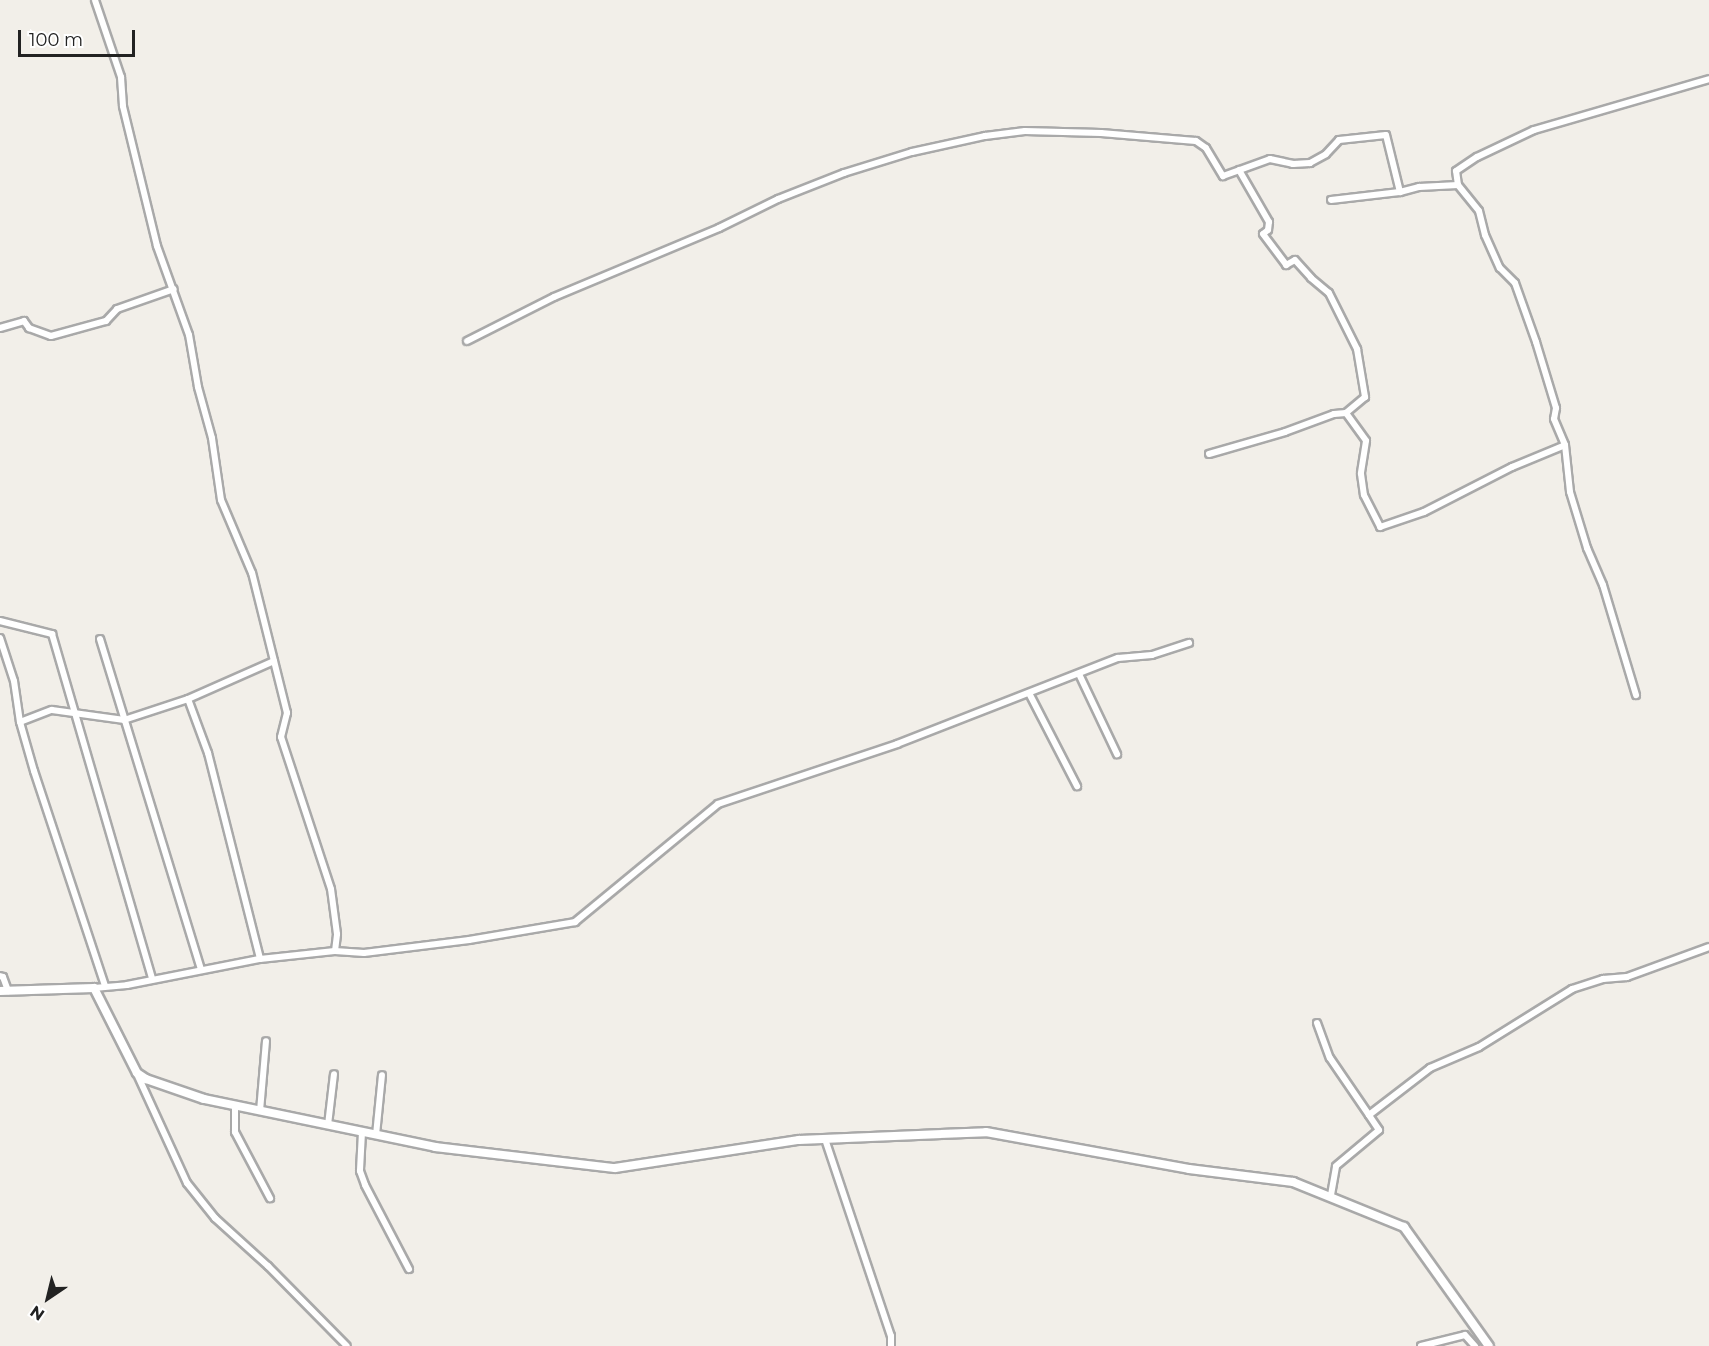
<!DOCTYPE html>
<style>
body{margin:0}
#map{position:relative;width:1709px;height:1346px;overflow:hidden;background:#f2efe9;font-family:Montserrat,sans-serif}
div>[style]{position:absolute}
.roads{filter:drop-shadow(2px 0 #a9a9a9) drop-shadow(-2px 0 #a9a9a9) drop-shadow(0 2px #a9a9a9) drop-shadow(0 -2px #a9a9a9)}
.minor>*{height:6px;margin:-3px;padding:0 3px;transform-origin:3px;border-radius:3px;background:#fff}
.tertiary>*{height:8px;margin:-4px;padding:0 4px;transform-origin:4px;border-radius:4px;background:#fff}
span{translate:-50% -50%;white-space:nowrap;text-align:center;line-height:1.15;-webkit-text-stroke:6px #fff;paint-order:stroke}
.north{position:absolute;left:18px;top:1268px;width:60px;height:60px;-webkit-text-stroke:4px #fff;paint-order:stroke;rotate:215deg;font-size:16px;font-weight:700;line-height:24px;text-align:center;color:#222}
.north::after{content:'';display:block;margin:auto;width:21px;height:27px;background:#222;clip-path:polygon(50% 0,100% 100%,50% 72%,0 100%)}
.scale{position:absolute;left:18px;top:30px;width:117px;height:27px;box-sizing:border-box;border:3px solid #222;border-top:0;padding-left:8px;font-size:18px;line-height:21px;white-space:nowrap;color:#222;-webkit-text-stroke:4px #fff;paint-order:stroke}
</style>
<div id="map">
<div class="roads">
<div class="minor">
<div style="left:1239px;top:170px;width:60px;rotate:60deg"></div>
<div style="left:1269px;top:222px;width:8px;rotate:97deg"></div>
<div style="left:1268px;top:230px;width:6px;rotate:141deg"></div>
<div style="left:1263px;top:234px;width:39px;rotate:53deg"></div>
<div style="left:1286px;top:265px;width:10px;rotate:-29deg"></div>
<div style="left:1295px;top:260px;width:24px;rotate:48deg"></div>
<div style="left:1311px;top:278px;width:23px;rotate:40deg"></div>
<div style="left:1329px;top:293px;width:63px;rotate:63.4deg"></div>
<div style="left:1357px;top:349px;width:49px;rotate:80.5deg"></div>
<div style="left:1365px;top:397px;width:25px;rotate:140deg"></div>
<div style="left:1458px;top:185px;width:33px;rotate:51deg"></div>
<div style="left:1479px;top:211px;width:25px;rotate:76deg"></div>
<div style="left:1485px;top:235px;width:36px;rotate:66deg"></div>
<div style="left:1500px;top:268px;width:21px;rotate:45deg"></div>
<div style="left:1515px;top:283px;width:63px;rotate:70.4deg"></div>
<div style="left:1536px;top:342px;width:69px;rotate:73.1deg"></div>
<div style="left:1556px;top:408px;width:11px;rotate:100deg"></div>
<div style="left:1554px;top:419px;width:28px;rotate:67deg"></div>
<div style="left:1565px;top:445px;width:47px;rotate:83.9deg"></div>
<div style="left:1570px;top:492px;width:59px;rotate:73.1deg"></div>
<div style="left:1587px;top:548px;width:40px;rotate:66.6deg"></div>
<div style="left:1603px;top:585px;width:115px;rotate:73.3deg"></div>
<div style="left:1331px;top:200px;width:69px;rotate:-6.6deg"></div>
<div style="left:0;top:328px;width:25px;rotate:-16deg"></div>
<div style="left:24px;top:321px;width:9px;rotate:54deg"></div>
<div style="left:29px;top:328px;width:23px;rotate:20deg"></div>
<div style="left:51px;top:336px;width:57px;rotate:-15.3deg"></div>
<div style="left:106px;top:321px;width:16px;rotate:-47deg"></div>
<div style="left:117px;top:309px;width:60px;rotate:-19.3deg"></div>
<div style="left:467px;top:341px;width:97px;rotate:-26.8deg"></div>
<div style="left:554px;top:297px;width:179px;rotate:-22.7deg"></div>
<div style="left:719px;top:228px;width:66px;rotate:-26.2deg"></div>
<div style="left:778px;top:199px;width:71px;rotate:-21.5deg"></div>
<div style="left:844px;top:173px;width:71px;rotate:-17.2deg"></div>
<div style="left:912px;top:152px;width:75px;rotate:-12.4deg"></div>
<div style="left:985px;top:136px;width:40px;rotate:-7.1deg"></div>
<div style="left:1025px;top:131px;width:76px;rotate:1.5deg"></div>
<div style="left:1101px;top:133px;width:95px;rotate:4.8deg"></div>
<div style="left:1196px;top:141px;width:12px;rotate:35deg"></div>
<div style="left:1206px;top:148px;width:33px;rotate:59deg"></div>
<div style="left:1223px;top:176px;width:50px;rotate:-19.9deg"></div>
<div style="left:1270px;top:159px;width:24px;rotate:12deg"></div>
<div style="left:1293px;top:164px;width:17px;rotate:-3deg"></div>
<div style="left:1310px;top:163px;width:18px;rotate:-29deg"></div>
<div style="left:1326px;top:154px;width:19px;rotate:-47deg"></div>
<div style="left:1339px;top:140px;width:47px;rotate:-6.1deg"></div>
<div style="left:1386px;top:135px;width:59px;rotate:76.2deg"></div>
<div style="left:1400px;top:192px;width:20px;rotate:-15deg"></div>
<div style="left:1419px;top:187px;width:39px;rotate:-3deg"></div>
<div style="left:1458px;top:185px;width:14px;rotate:-98deg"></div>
<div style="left:1456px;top:171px;width:25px;rotate:-34deg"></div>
<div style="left:1477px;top:157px;width:63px;rotate:-25.3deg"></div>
<div style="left:1534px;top:130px;width:182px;rotate:-16.2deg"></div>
<div style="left:1209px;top:454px;width:79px;rotate:-16.1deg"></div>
<div style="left:1285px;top:432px;width:52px;rotate:-20.2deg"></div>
<div style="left:1334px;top:414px;width:12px;rotate:-5deg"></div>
<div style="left:1346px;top:413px;width:34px;rotate:54deg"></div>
<div style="left:1366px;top:441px;width:33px;rotate:99deg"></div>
<div style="left:1361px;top:474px;width:21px;rotate:82deg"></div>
<div style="left:1364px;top:495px;width:36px;rotate:63deg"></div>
<div style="left:1380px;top:527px;width:46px;rotate:-18.8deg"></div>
<div style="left:1424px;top:512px;width:99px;rotate:-27.1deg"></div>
<div style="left:1512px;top:467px;width:57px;rotate:-22.5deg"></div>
<div style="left:0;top:621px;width:54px;rotate:14deg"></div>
<div style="left:52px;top:634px;width:358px;rotate:73.8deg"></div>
<div style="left:0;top:638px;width:45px;rotate:72deg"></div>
<div style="left:14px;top:681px;width:41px;rotate:81.7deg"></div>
<div style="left:20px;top:722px;width:51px;rotate:74.1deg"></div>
<div style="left:34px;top:771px;width:226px;rotate:71.7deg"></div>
<div style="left:100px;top:639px;width:346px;rotate:73deg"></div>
<div style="left:1079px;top:674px;width:89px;rotate:64.6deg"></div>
<div style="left:1029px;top:693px;width:105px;rotate:62.7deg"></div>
<div style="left:188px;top:699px;width:58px;rotate:69.7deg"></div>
<div style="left:208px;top:753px;width:212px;rotate:75.8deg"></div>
<div style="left:20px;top:722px;width:34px;rotate:-21deg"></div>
<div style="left:52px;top:710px;width:73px;rotate:7.9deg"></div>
<div style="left:124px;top:720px;width:67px;rotate:-18.2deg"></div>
<div style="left:188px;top:699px;width:94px;rotate:-23.8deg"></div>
<div style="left:335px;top:951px;width:29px;rotate:4deg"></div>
<div style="left:364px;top:953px;width:106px;rotate:-7.1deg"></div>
<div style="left:469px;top:940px;width:108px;rotate:-9.6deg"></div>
<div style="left:575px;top:922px;width:185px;rotate:-39.5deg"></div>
<div style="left:718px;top:804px;width:189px;rotate:-18.5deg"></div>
<div style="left:897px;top:744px;width:237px;rotate:-21.3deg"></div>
<div style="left:1118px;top:658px;width:34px;rotate:-5deg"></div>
<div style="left:1152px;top:655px;width:39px;rotate:-18deg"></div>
<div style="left:0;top:976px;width:3px;rotate:18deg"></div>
<div style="left:3px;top:977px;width:15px;rotate:70deg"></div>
<div style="left:94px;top:988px;width:33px;rotate:-5deg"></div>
<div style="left:127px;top:985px;width:136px;rotate:-11.1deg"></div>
<div style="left:260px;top:959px;width:75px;rotate:-6.1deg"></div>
<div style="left:335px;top:951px;width:17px;rotate:-83deg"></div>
<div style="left:337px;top:934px;width:45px;rotate:-97.6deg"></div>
<div style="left:331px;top:889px;width:160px;rotate:-108.2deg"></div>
<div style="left:281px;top:737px;width:25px;rotate:-76deg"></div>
<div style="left:287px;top:713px;width:144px;rotate:-104deg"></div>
<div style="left:252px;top:573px;width:79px;rotate:-113deg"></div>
<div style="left:221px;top:500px;width:63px;rotate:-98.3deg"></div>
<div style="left:212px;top:438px;width:53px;rotate:-105.4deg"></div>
<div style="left:198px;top:387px;width:53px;rotate:-99.8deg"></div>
<div style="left:189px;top:335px;width:95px;rotate:-109.8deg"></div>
<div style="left:157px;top:246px;width:144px;rotate:-103.7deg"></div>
<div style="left:123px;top:106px;width:29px;rotate:-94deg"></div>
<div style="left:121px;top:77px;width:81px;rotate:-108.7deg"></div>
<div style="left:1317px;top:1023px;width:37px;rotate:70deg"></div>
<div style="left:1330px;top:1058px;width:69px;rotate:55.6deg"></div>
<div style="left:137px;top:1074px;width:120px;rotate:65.4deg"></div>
<div style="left:187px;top:1183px;width:45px;rotate:51.3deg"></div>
<div style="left:215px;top:1218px;width:72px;rotate:42.2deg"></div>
<div style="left:268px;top:1266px;width:112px;rotate:45.4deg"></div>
<div style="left:235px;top:1106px;width:26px;rotate:90deg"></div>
<div style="left:235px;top:1132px;width:75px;rotate:62.1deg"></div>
<div style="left:260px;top:1111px;width:70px;rotate:-85.1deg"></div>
<div style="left:328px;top:1125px;width:51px;rotate:-83.3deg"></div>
<div style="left:362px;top:1132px;width:39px;rotate:93deg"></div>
<div style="left:360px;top:1171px;width:15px;rotate:70deg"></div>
<div style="left:365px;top:1185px;width:95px;rotate:62.4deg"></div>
<div style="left:376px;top:1135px;width:60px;rotate:-84.3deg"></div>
<div style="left:825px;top:1139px;width:208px;rotate:71.5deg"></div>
<div style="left:891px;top:1336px;width:10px;rotate:90deg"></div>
<div style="left:1331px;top:1195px;width:29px;rotate:-80deg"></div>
<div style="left:1336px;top:1166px;width:56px;rotate:-39.9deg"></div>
<div style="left:1379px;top:1130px;width:18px;rotate:-124deg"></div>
<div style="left:1369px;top:1115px;width:77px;rotate:-37.6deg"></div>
<div style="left:1430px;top:1068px;width:53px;rotate:-23.2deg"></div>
<div style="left:1479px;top:1047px;width:110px;rotate:-31.9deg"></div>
<div style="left:1572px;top:989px;width:33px;rotate:-18deg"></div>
<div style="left:1603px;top:979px;width:24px;rotate:-5deg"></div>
<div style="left:1627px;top:977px;width:87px;rotate:-20.1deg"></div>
<div style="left:1421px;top:1346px;width:45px;rotate:-14deg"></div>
<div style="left:1465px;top:1335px;width:15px;rotate:48deg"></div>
</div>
<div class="tertiary">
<div style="left:0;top:991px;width:94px;rotate:-1.8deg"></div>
<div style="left:94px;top:988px;width:95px;rotate:63.2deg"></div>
<div style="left:137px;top:1073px;width:11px;rotate:34deg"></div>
<div style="left:146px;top:1079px;width:61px;rotate:19deg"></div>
<div style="left:204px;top:1099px;width:236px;rotate:11.7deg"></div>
<div style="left:435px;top:1147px;width:181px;rotate:6.7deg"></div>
<div style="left:615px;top:1168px;width:186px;rotate:-8.7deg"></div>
<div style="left:799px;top:1140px;width:187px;rotate:-2.4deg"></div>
<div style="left:986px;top:1132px;width:206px;rotate:10.3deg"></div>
<div style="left:1189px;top:1169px;width:105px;rotate:7.1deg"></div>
<div style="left:1293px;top:1182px;width:120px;rotate:22.1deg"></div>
<div style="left:1404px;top:1227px;width:146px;rotate:54.5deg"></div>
</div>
</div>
<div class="north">N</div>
<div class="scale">100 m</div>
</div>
